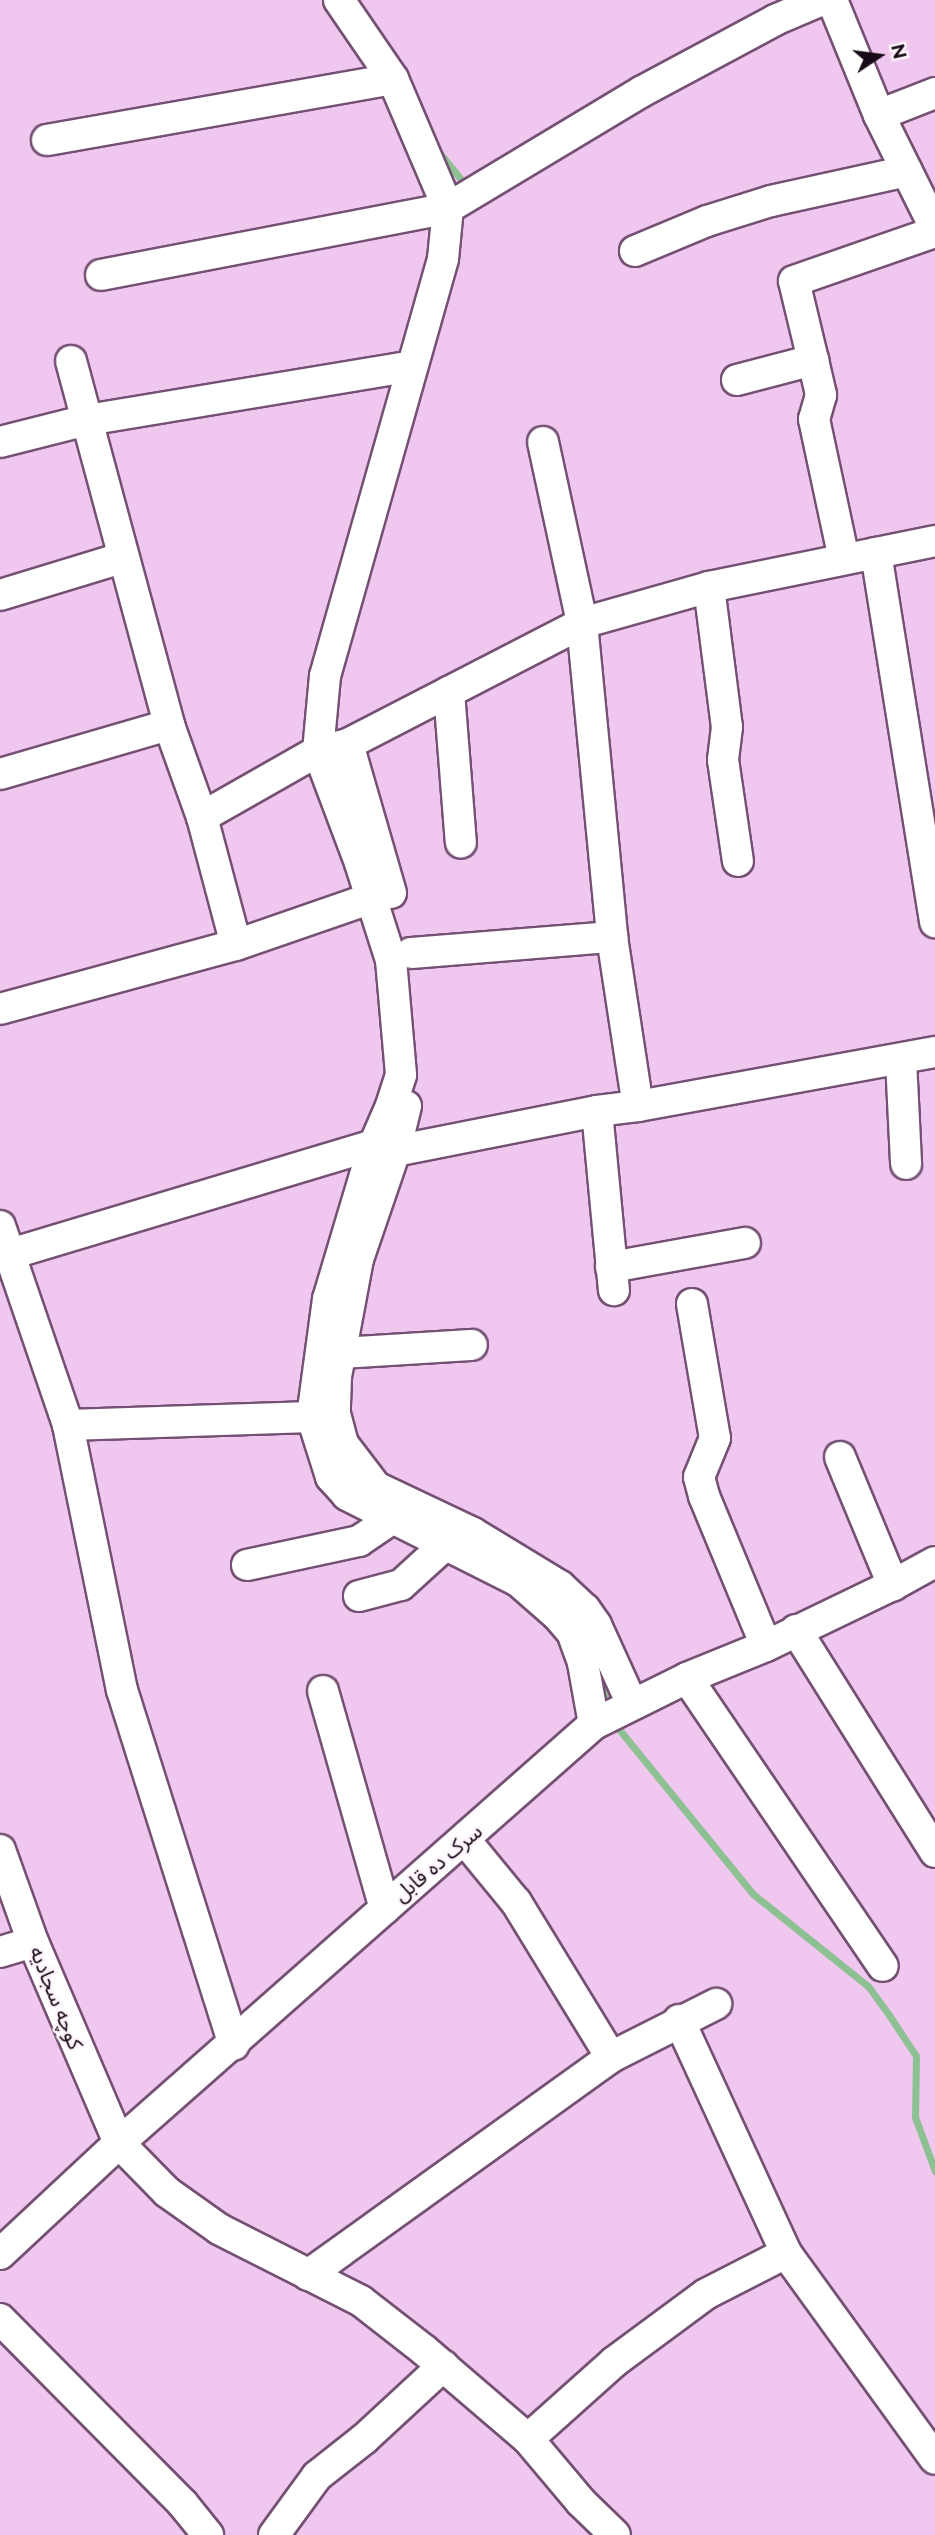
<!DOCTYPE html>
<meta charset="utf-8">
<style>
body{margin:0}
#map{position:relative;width:935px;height:2535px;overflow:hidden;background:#f0c7ee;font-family:Raleway,"Noto Sans Arabic",sans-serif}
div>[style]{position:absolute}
.stream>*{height:7px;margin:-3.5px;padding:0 3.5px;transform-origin:3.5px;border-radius:3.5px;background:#8dc093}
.roads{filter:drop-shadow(2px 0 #745173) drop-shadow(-2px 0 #745173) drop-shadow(0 2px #745173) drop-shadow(0 -2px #745173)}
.minor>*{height:30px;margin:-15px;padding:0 15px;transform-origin:15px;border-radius:15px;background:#fff}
span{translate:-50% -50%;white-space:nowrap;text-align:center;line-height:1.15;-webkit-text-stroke:5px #fdf4fc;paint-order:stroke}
.street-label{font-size:21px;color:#160916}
.north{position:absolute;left:844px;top:21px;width:70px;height:70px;-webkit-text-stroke:5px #fdf4fc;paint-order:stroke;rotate:77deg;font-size:19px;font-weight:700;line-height:28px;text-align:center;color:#160916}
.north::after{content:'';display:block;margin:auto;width:24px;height:32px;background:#160916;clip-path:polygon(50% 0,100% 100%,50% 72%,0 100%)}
</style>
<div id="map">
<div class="stream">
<div style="left:438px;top:151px;width:48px;rotate:51deg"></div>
<div style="left:600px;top:1684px;width:27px;rotate:68deg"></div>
<div style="left:614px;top:1720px;width:9px;rotate:63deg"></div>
<div style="left:618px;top:1728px;width:214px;rotate:50.9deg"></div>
<div style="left:753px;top:1894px;width:147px;rotate:38.7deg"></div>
<div style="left:868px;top:1986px;width:36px;rotate:54deg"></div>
<div style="left:889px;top:2015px;width:49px;rotate:56.6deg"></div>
<div style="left:916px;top:2056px;width:61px;rotate:90.9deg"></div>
<div style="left:915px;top:2117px;width:58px;rotate:69.7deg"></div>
</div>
<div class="roads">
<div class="minor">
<div style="left:339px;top:0;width:96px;rotate:55.6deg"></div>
<div style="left:393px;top:79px;width:140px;rotate:66.9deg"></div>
<div style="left:448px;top:208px;width:51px;rotate:95.6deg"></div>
<div style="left:443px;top:259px;width:433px;rotate:105.8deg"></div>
<div style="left:325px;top:676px;width:75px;rotate:95.3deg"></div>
<div style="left:318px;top:751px;width:120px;rotate:69.4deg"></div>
<div style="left:360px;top:863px;width:102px;rotate:72.3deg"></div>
<div style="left:391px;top:960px;width:115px;rotate:85deg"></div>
<div style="left:401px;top:1075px;width:33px;rotate:108deg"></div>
<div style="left:391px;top:1106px;width:43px;rotate:113.6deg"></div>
<div style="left:374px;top:1145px;width:161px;rotate:106.6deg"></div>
<div style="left:328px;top:1299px;width:119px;rotate:97.7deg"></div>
<div style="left:312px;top:1417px;width:63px;rotate:72.4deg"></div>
<div style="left:331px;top:1477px;width:24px;rotate:48deg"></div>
<div style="left:347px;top:1495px;width:191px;rotate:26.7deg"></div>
<div style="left:518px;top:1581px;width:52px;rotate:41.1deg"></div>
<div style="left:557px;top:1615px;width:23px;rotate:49deg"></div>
<div style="left:572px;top:1632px;width:33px;rotate:70deg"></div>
<div style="left:583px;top:1663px;width:62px;rotate:79.8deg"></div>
<div style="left:832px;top:0;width:124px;rotate:67.8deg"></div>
<div style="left:879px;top:115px;width:126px;rotate:63.6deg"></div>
<div style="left:879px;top:115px;width:60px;rotate:-21.4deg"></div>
<div style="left:47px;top:140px;width:351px;rotate:-10deg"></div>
<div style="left:635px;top:251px;width:78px;rotate:-22.6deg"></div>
<div style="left:707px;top:221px;width:67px;rotate:-17.4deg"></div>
<div style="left:771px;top:201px;width:139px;rotate:-12.4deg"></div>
<div style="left:101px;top:275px;width:353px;rotate:-10.9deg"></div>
<div style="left:448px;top:208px;width:225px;rotate:-31deg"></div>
<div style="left:641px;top:92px;width:152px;rotate:-28.2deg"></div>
<div style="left:775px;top:20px;width:51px;rotate:-23.1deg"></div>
<div style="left:813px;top:360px;width:36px;rotate:77deg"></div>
<div style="left:821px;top:395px;width:25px;rotate:106deg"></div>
<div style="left:814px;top:419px;width:143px;rotate:77.9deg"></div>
<div style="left:71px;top:361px;width:377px;rotate:74.9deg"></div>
<div style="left:169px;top:725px;width:98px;rotate:70.3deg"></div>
<div style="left:202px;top:817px;width:132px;rotate:75.1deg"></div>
<div style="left:737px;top:380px;width:79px;rotate:-14.7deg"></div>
<div style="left:813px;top:360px;width:81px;rotate:-103.5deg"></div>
<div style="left:794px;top:281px;width:149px;rotate:-19.2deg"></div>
<div style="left:0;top:442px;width:90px;rotate:-14.2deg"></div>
<div style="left:87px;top:420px;width:329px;rotate:-9.4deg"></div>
<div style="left:543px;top:442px;width:185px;rotate:77.8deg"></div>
<div style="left:582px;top:623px;width:315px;rotate:84.5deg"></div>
<div style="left:612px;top:937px;width:171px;rotate:81.3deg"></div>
<div style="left:876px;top:553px;width:374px;rotate:80.9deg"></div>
<div style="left:709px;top:587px;width:141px;rotate:82.7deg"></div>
<div style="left:727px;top:727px;width:33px;rotate:97deg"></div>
<div style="left:723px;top:760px;width:102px;rotate:81.6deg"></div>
<div style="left:0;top:595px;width:127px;rotate:-16.9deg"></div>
<div style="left:449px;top:692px;width:151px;rotate:85.5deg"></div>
<div style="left:348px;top:744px;width:155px;rotate:73.9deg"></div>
<div style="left:0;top:774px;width:176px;rotate:-16.2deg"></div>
<div style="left:202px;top:817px;width:133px;rotate:-29.6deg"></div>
<div style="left:318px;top:751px;width:31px;rotate:-13deg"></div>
<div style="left:348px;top:744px;width:263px;rotate:-27.3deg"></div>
<div style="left:582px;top:623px;width:132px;rotate:-15.8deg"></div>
<div style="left:709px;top:587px;width:231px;rotate:-11.5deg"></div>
<div style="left:411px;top:953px;width:202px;rotate:-4.6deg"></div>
<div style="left:0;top:1009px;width:245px;rotate:-15.2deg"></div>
<div style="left:236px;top:945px;width:144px;rotate:-19.1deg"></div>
<div style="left:901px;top:1060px;width:104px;rotate:87.2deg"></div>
<div style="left:406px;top:1106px;width:46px;rotate:103.7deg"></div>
<div style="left:395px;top:1151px;width:114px;rotate:108.9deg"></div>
<div style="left:358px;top:1259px;width:120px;rotate:100.6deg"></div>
<div style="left:336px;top:1377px;width:37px;rotate:92deg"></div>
<div style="left:335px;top:1414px;width:31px;rotate:75deg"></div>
<div style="left:343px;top:1444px;width:54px;rotate:52.5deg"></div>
<div style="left:376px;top:1487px;width:107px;rotate:25.4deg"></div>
<div style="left:473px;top:1533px;width:102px;rotate:31.3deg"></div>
<div style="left:560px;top:1586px;width:34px;rotate:43deg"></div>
<div style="left:585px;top:1609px;width:19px;rotate:55deg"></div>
<div style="left:596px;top:1625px;width:87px;rotate:65.5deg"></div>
<div style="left:597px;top:1111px;width:180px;rotate:84.6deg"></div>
<div style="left:395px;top:1151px;width:206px;rotate:-11.2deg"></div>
<div style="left:597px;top:1111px;width:41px;rotate:-7deg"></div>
<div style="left:638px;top:1106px;width:302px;rotate:-10.3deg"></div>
<div style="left:0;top:1226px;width:210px;rotate:71.1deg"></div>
<div style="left:68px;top:1425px;width:270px;rotate:78.5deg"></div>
<div style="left:122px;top:1690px;width:372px;rotate:72.5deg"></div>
<div style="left:10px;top:1254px;width:380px;rotate:-16.7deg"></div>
<div style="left:611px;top:1267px;width:136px;rotate:-10.2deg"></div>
<div style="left:692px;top:1304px;width:136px;rotate:80.3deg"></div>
<div style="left:715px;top:1438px;width:42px;rotate:112.3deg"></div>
<div style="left:699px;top:1477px;width:20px;rotate:75deg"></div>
<div style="left:704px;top:1496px;width:162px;rotate:67.5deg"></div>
<div style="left:340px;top:1353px;width:132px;rotate:-3.5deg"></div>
<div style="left:68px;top:1425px;width:244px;rotate:-1.9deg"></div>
<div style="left:840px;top:1457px;width:139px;rotate:67.5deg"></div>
<div style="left:247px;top:1565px;width:115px;rotate:-12.1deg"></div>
<div style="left:359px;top:1541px;width:40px;rotate:-34deg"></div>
<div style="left:359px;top:1596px;width:43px;rotate:-14.7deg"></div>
<div style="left:401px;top:1585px;width:61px;rotate:-42.3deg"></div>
<div style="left:796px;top:1630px;width:262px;rotate:57.9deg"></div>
<div style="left:687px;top:1678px;width:348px;rotate:55.8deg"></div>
<div style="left:323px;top:1691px;width:226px;rotate:74.1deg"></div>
<div style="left:465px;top:1840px;width:80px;rotate:50.6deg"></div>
<div style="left:516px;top:1902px;width:182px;rotate:58.5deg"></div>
<div style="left:0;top:1850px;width:98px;rotate:70.3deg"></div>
<div style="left:33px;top:1942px;width:219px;rotate:66.8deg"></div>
<div style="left:119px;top:2143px;width:69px;rotate:45.6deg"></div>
<div style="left:167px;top:2192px;width:64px;rotate:35.4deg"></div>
<div style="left:219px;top:2229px;width:159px;rotate:26.9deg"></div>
<div style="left:361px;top:2301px;width:80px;rotate:37.9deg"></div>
<div style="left:424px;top:2350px;width:137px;rotate:40.6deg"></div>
<div style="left:528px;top:2439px;width:82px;rotate:49.9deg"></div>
<div style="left:581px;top:2502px;width:47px;rotate:44.1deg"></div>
<div style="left:0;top:1952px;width:34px;rotate:-17deg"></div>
<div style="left:679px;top:2020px;width:256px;rotate:65.3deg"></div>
<div style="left:786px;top:2253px;width:254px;rotate:54.1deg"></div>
<div style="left:0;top:2254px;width:163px;rotate:-43deg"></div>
<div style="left:119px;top:2143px;width:633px;rotate:-41.42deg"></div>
<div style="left:594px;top:1724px;width:104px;rotate:-26.3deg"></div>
<div style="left:687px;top:1678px;width:85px;rotate:-22.1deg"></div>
<div style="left:766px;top:1646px;width:141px;rotate:-25.7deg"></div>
<div style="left:893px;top:1585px;width:48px;rotate:-28.7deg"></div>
<div style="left:308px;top:2275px;width:373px;rotate:-35.7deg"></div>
<div style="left:611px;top:2057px;width:118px;rotate:-26.8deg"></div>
<div style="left:0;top:2319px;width:260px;rotate:45.3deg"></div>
<div style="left:183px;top:2504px;width:40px;rotate:51deg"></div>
<div style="left:528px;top:2439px;width:115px;rotate:-41.8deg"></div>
<div style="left:614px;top:2362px;width:114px;rotate:-36.5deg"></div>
<div style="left:706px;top:2294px;width:90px;rotate:-27.1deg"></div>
<div style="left:274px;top:2535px;width:73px;rotate:-53.9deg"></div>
<div style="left:317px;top:2476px;width:60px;rotate:-38.2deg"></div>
<div style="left:364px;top:2439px;width:108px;rotate:-42.7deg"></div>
</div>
</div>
<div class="street-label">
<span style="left:438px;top:1863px;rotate:-40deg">سرک ده قابل</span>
<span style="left:56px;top:1998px;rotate:68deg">کوچه سجادیه</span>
</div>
<div class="north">N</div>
</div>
